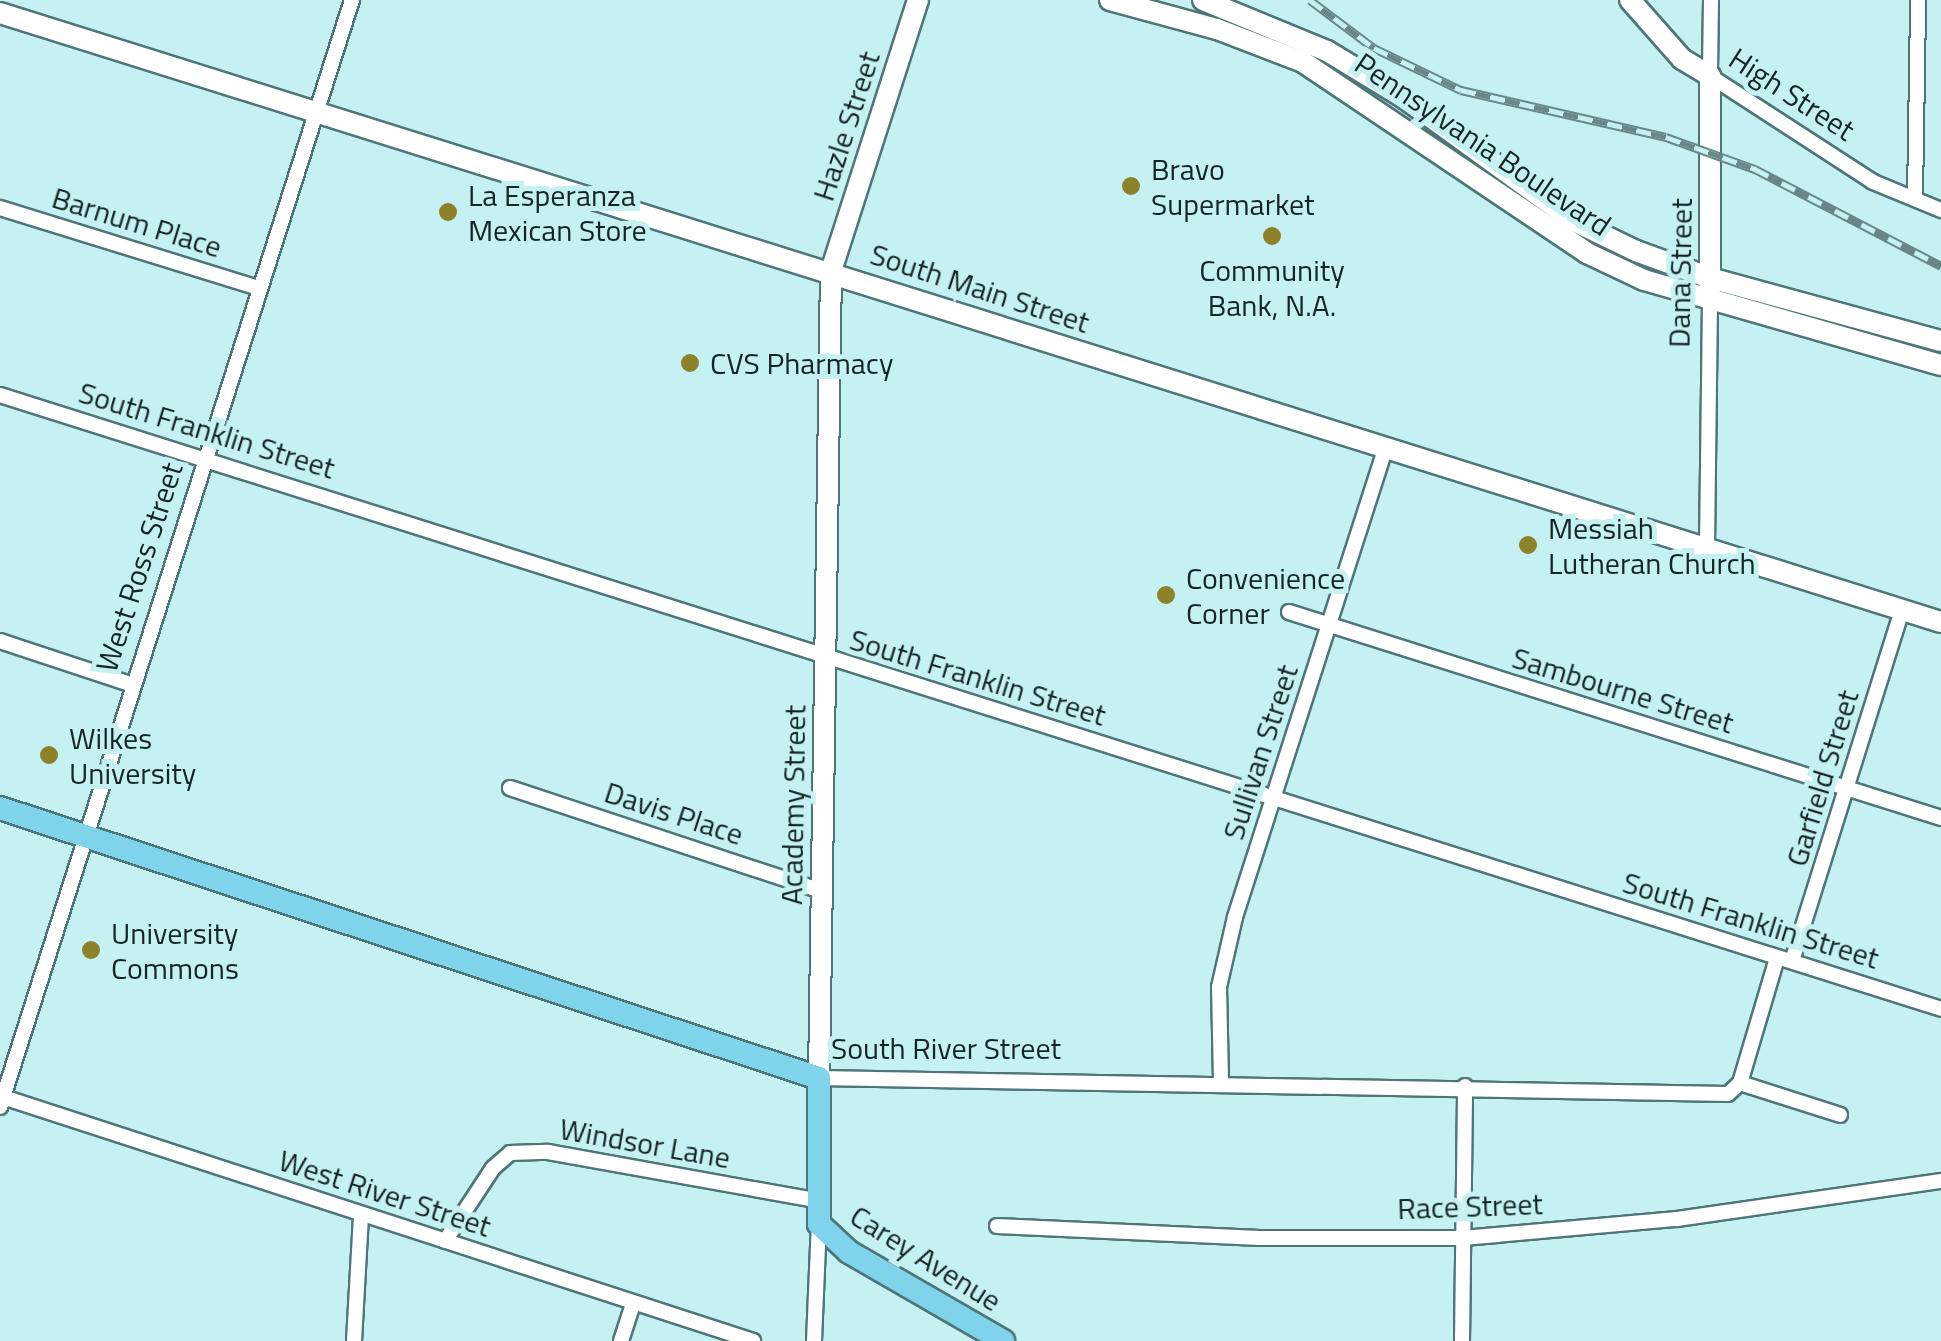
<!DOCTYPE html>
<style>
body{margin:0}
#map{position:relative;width:1941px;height:1341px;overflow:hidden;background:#c6f1f3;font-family:"Titillium Web",sans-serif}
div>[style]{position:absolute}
.roads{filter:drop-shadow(2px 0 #4e7679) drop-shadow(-2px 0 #4e7679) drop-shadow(0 2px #4e7679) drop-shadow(0 -2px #4e7679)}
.street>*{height:14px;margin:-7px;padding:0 7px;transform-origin:7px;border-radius:7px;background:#fff}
.secondary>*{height:20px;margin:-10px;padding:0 10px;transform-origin:10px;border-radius:10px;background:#fff}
.primary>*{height:22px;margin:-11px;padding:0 11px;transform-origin:11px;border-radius:11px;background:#7fd4eb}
.rail>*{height:9px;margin-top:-4.5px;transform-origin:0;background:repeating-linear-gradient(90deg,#c6f1f3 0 15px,#698788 0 30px);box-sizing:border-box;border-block:2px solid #698788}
.dots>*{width:28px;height:28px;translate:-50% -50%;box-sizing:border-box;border:5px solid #c6f1f3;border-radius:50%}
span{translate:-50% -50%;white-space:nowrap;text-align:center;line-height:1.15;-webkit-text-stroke:10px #c6f1f3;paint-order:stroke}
.street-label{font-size:30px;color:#142526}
.poi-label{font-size:30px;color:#142526}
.left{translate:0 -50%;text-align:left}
</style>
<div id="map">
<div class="roads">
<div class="street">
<div style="left:1711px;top:0;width:76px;rotate:90.8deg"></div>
<div style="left:1710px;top:76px;width:194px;rotate:33deg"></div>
<div style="left:1873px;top:182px;width:74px;rotate:22.4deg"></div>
<div style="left:1915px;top:198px;width:198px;rotate:-89.1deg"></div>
<div style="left:0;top:208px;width:270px;rotate:17.2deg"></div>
<div style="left:0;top:395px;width:2036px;rotate:17.55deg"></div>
<div style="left:1707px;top:547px;width:246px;rotate:-89.3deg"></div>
<div style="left:1289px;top:612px;width:684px;rotate:17.53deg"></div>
<div style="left:0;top:641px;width:137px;rotate:18.3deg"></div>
<div style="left:510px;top:788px;width:328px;rotate:18.3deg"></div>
<div style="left:1792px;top:961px;width:367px;rotate:-72.6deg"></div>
<div style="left:819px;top:1078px;width:909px;rotate:1.01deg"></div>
<div style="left:1728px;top:1094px;width:16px;rotate:-43deg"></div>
<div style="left:1740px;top:1083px;width:130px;rotate:-73.5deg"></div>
<div style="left:1221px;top:1081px;width:94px;rotate:-91.2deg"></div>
<div style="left:1219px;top:987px;width:72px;rotate:-77.1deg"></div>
<div style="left:1235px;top:917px;width:494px;rotate:-72.2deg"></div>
<div style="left:1740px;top:1083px;width:105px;rotate:17.7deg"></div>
<div style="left:0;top:1096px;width:792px;rotate:18.02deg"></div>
<div style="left:0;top:1107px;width:1162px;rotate:-72.36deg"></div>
<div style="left:997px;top:1226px;width:263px;rotate:2.6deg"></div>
<div style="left:1260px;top:1238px;width:203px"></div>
<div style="left:1463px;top:1238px;width:215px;rotate:-5.1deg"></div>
<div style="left:1677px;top:1219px;width:267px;rotate:-8.2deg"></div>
<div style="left:445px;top:1241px;width:87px;rotate:-56.7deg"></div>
<div style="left:493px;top:1168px;width:23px;rotate:-41deg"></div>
<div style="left:510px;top:1153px;width:38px;rotate:-2deg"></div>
<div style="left:548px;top:1152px;width:275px;rotate:10.2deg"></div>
<div style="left:354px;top:1341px;width:127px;rotate:-86.8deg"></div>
<div style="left:621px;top:1341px;width:40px;rotate:-72deg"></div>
<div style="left:814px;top:1341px;width:117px;rotate:-87.6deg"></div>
<div style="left:1462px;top:1341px;width:255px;rotate:-89.3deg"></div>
</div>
<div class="secondary">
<div style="left:1110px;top:0;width:111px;rotate:15.2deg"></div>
<div style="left:1217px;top:29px;width:92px;rotate:21deg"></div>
<div style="left:1303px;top:62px;width:342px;rotate:33.9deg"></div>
<div style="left:1587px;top:253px;width:63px;rotate:25.3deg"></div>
<div style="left:1644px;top:280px;width:309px;rotate:16deg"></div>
<div style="left:1203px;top:0;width:134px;rotate:22.4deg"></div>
<div style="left:1327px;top:51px;width:89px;rotate:31.2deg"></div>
<div style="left:1403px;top:97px;width:209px;rotate:36deg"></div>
<div style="left:1572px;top:220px;width:71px;rotate:25.8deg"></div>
<div style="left:1636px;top:251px;width:79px;rotate:20deg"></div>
<div style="left:1710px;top:278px;width:239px;rotate:15.3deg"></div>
<div style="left:1630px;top:0;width:79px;rotate:48.6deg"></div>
<div style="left:1682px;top:59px;width:33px;rotate:31deg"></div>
<div style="left:1710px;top:76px;width:213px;rotate:90deg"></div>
<div style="left:0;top:13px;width:2034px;rotate:17.42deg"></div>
<div style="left:819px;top:1078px;width:807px;rotate:-89.15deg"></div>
<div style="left:831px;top:271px;width:285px;rotate:-72.2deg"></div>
</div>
<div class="primary">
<div style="left:0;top:808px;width:862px;rotate:18.25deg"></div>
<div style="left:819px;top:1078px;width:146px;rotate:90deg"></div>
<div style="left:819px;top:1224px;width:41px;rotate:43deg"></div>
<div style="left:849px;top:1252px;width:178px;rotate:30deg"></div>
</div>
</div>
<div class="rail">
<div style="left:1310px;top:0;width:80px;rotate:36.9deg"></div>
<div style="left:1374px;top:48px;width:97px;rotate:25.8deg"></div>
<div style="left:1461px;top:90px;width:210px;rotate:12.9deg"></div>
<div style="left:1666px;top:137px;width:95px;rotate:19.8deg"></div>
<div style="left:1755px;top:169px;width:210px;rotate:27.5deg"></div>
</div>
<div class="dots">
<div style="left:1131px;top:186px;background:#8d8129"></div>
<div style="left:448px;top:212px;background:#8d8129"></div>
<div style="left:1272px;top:236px;background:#8d8129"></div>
<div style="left:690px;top:363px;background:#8d8129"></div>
<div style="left:1528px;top:545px;background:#8d8129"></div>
<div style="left:1166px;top:595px;background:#8d8129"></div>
<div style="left:49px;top:755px;background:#8d8129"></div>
<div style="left:91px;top:950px;background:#8d8129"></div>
</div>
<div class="street-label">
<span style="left:1792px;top:94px;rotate:33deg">High Street</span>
<span style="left:846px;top:126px;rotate:-72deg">Hazle Street</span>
<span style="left:1483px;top:144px;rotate:34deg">Pennsylvania Boulevard</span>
<span style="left:137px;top:222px;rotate:17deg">Barnum Place</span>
<span style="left:1680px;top:273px;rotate:-89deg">Dana Street</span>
<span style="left:980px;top:288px;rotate:18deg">South Main Street</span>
<span style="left:207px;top:430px;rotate:17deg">South Franklin Street</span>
<span style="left:139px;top:567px;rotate:-72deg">West Ross Street</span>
<span style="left:978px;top:677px;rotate:17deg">South Franklin Street</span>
<span style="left:1623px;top:690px;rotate:17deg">Sambourne Street</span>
<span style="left:1260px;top:752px;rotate:-72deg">Sullivan Street</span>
<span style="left:1822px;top:778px;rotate:-73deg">Garfield Street</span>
<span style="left:793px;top:805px;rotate:-89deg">Academy Street</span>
<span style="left:674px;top:813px;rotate:18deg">Davis Place</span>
<span style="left:1751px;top:920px;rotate:17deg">South Franklin Street</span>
<span style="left:946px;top:1048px">South River Street</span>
<span style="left:645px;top:1143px;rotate:10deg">Windsor Lane</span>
<span style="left:385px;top:1193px;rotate:18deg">West River Street</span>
<span style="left:1470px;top:1206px;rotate:-2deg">Race Street</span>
<span style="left:926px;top:1258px;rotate:32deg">Carey Avenue</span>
</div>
<div class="poi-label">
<span class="left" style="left:1151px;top:186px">Bravo<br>Supermarket</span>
<span class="left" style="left:468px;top:212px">La Esperanza<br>Mexican Store</span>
<span style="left:1272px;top:287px">Community<br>Bank, N.A.</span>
<span class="left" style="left:710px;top:363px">CVS Pharmacy</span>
<span class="left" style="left:1548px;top:545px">Messiah<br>Lutheran Church</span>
<span class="left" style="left:1186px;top:595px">Convenience<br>Corner</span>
<span class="left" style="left:69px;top:755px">Wilkes<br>University</span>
<span class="left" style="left:111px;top:950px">University<br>Commons</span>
</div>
</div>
